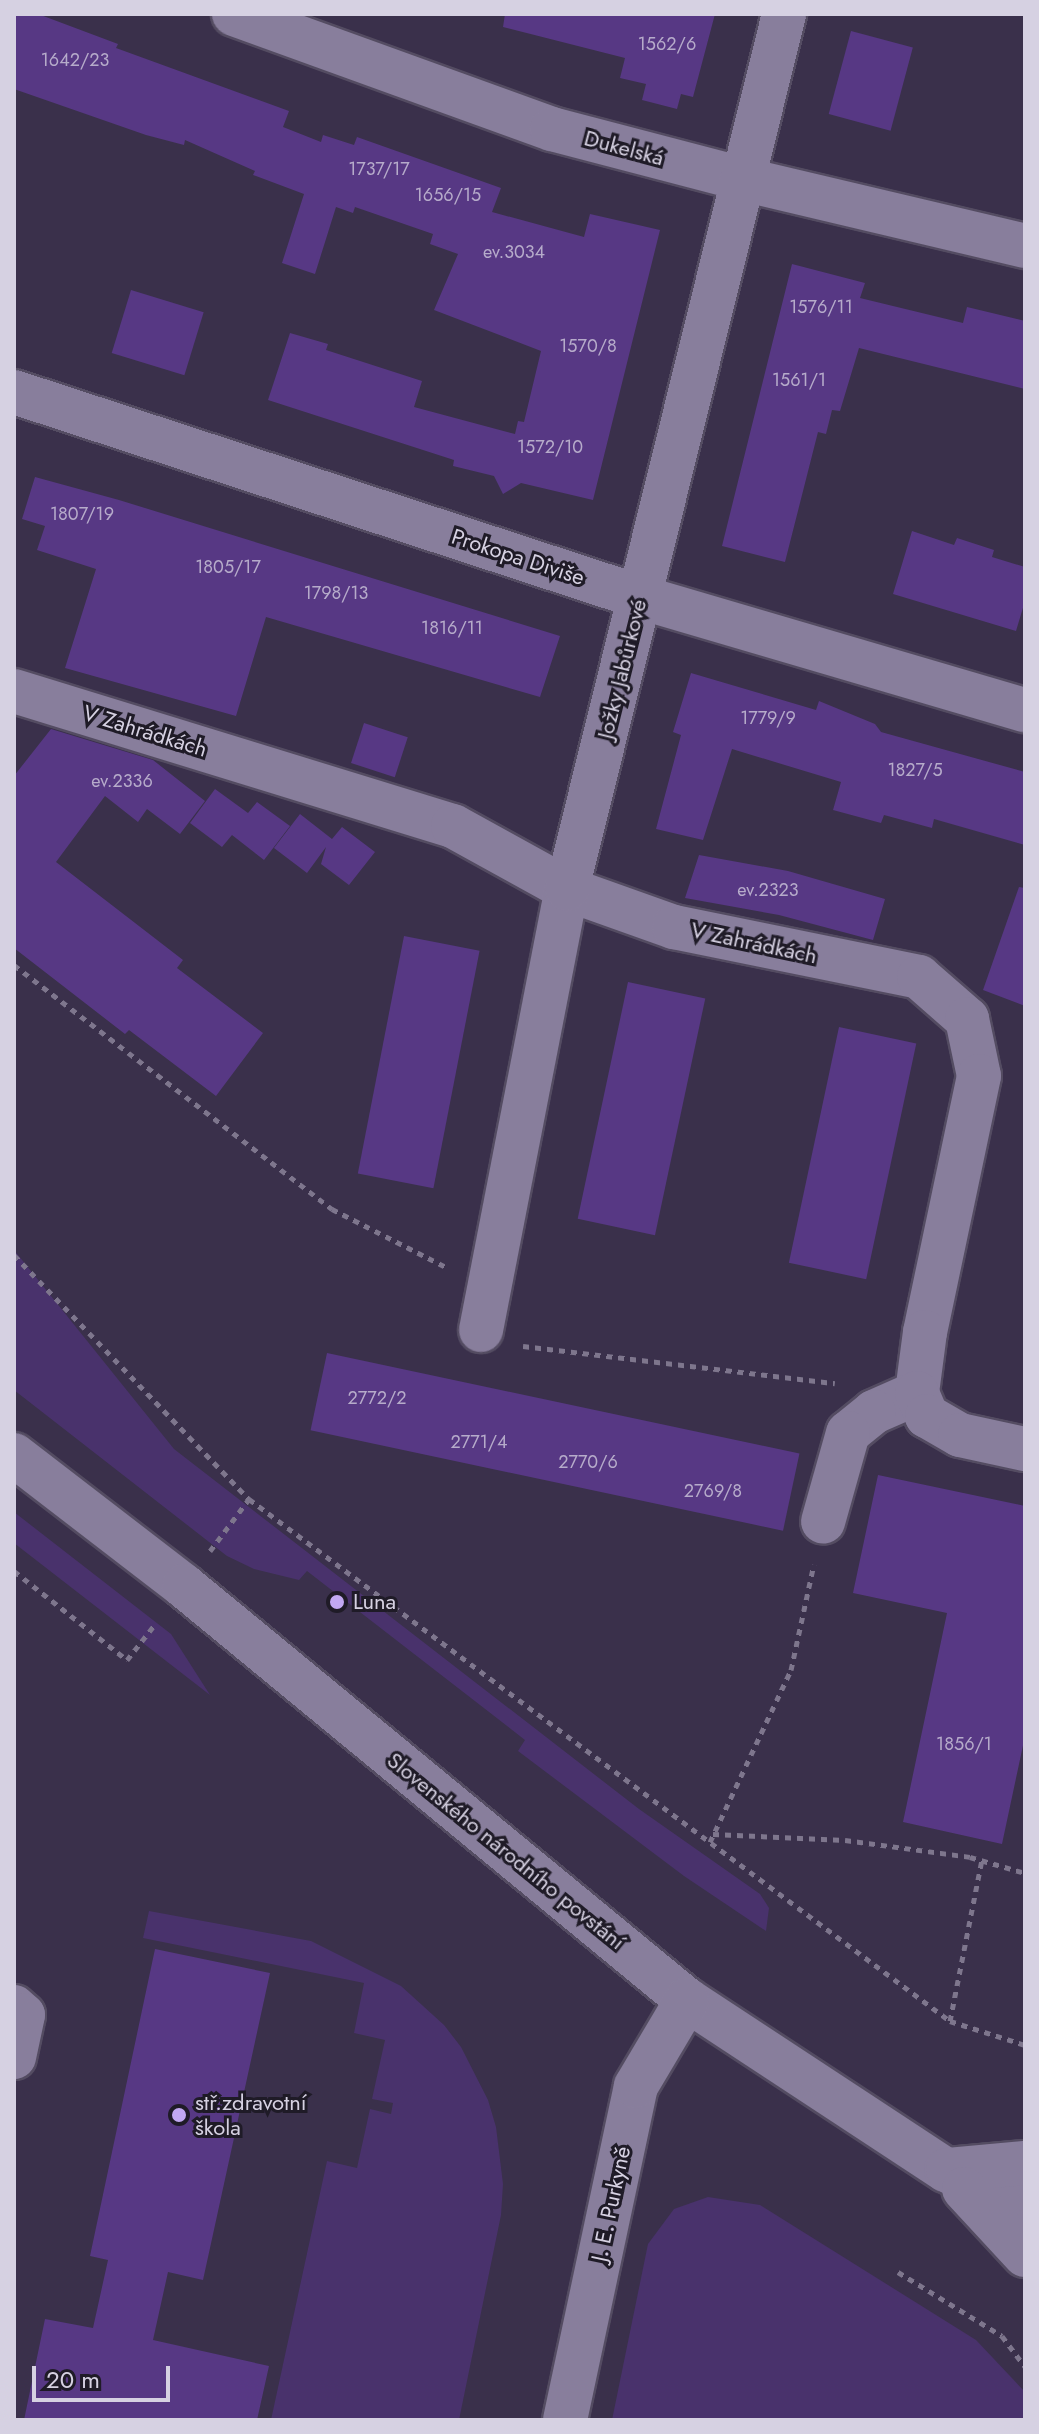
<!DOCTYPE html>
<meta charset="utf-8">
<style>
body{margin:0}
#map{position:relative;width:1039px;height:2434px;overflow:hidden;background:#3a304b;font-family:Jost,sans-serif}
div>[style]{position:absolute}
.green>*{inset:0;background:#49326c}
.building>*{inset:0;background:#573884;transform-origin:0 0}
.path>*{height:5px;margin-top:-2.5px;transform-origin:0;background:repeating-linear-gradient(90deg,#7e768d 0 6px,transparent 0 12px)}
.roads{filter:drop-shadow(2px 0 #544c62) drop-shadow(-2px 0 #544c62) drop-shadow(0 2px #544c62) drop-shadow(0 -2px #544c62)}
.minor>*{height:44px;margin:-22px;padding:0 22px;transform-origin:22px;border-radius:22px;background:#887e9c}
.dots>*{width:22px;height:22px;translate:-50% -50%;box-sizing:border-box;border:4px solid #1f1b27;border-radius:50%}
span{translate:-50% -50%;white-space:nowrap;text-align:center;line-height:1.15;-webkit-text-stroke:6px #1f1b27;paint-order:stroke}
.number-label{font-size:18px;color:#b6abca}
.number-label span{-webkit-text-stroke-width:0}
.street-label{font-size:22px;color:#d6d1e2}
.poi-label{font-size:22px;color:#d6d1e2}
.left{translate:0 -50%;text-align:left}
.frame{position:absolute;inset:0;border:16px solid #d6d1e2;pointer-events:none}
.scale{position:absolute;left:32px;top:2366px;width:138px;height:36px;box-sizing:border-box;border:4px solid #d6d1e2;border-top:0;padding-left:10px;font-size:24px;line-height:28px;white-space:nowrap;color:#d6d1e2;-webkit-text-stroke:6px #1f1b27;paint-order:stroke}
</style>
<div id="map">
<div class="green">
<div style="clip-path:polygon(14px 1250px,174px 1449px,639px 1809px,760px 1894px,769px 1908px,766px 1931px,684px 1876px,518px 1751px,525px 1740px,307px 1571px,299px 1580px,254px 1569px,227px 1556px,14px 1390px)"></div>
<div style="clip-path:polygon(14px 1512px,171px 1634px,210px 1695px,14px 1543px)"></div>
<div style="clip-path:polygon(149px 1911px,311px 1941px,401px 1986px,444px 2025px,461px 2047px,488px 2100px,496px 2127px,503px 2184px,501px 2215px,459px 2420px,271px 2420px,327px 2161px,357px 2168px,370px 2109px,391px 2114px,393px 2103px,372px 2099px,385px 2040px,354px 2033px,364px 1983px,143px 1938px)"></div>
<div style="clip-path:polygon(708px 2197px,760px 2205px,976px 2340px,1025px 2392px,1025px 2420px,612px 2420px,648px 2244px,674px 2209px)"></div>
</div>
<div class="building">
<div style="clip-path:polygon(14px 14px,38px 14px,118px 44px,116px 48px,289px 111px,283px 127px,321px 142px,323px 135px,354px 145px,357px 137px,501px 188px,492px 212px,584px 237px,590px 214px,660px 230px,593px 500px,521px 483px,503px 494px,494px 476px,453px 466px,454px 460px,268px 400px,290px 333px,328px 344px,326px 350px,422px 381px,414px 407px,515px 434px,518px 421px,524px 422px,541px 351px,434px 310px,458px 254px,430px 244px,433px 234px,355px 207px,353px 213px,336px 207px,315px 274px,282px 263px,304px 194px,253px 175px,255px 171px,185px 140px,184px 145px,146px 135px,14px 89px)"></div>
<div style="clip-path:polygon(505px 14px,715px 14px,693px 97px,681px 94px,677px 109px,642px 100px,646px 84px,620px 78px,625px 58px,503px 27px)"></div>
<div style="left:851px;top:31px;width:64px;height:86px;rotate:15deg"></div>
<div style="clip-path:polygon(792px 264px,865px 283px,860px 298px,963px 323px,967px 307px,1025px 321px,1025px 389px,859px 348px,840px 411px,832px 410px,826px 434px,818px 432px,785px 562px,722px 546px)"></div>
<div style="left:131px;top:290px;width:76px;height:66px;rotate:17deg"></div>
<div style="clip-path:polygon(35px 477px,119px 500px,560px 636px,540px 697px,266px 617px,236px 716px,65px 668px,96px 569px,37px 550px,45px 526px,22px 519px)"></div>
<div style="clip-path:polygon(912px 531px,954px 545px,957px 538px,994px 550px,992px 557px,1025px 567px,1025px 601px,1016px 631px,893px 594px)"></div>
<div style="clip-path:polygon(691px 673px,816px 710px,819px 701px,875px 724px,881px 732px,1025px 772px,1025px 845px,934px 819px,932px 828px,884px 815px,881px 823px,833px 810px,841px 782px,732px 749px,703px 840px,656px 829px,681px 735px,673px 732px)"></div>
<div style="left:364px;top:723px;width:46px;height:42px;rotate:18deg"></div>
<div style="clip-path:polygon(51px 729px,153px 760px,205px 801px,180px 834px,147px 809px,138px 822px,105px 796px,56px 862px,183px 960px,177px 968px,263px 1033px,216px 1096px,129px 1030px,125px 1034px,14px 948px,14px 776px)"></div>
<div style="clip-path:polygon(215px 789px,248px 813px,257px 802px,290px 826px,264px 860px,232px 835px,222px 847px,190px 823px)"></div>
<div style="clip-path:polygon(300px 814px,332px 839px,342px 827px,375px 852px,349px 885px,321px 864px,326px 847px,307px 873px,274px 848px)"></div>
<div style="clip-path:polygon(699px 855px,788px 871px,885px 899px,873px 940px,779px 915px,685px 898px)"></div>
<div style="clip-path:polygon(1019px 887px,1025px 888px,1025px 1006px,983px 990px)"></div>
<div style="left:404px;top:936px;width:77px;height:242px;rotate:11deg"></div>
<div style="left:628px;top:982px;width:79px;height:242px;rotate:12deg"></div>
<div style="left:839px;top:1027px;width:79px;height:241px;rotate:12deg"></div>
<div style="left:327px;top:1353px;width:483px;height:79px;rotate:12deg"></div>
<div style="clip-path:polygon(878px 1475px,1025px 1506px,1025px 1736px,1002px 1844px,903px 1822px,947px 1613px,853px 1593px)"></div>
<div style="clip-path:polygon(155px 1949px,270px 1973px,203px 2280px,168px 2272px,153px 2340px,269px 2366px,257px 2420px,24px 2420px,45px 2319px,93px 2328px,108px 2260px,90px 2256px)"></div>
</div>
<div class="path">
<div style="left:14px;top:965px;width:401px;rotate:37.5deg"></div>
<div style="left:332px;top:1209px;width:130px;rotate:27deg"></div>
<div style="left:14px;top:1255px;width:339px;rotate:46.1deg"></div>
<div style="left:249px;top:1499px;width:874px;rotate:36.67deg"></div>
<div style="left:950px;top:2021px;width:79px;rotate:17.7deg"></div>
<div style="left:523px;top:1346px;width:314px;rotate:6.8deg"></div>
<div style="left:210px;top:1551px;width:65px;rotate:-53.1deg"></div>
<div style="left:14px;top:1571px;width:144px;rotate:38.2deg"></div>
<div style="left:127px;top:1660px;width:47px;rotate:-51.9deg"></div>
<div style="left:713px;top:1834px;width:132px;rotate:2.6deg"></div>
<div style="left:845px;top:1840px;width:126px;rotate:7.7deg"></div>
<div style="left:970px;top:1857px;width:57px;rotate:16.2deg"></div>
<div style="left:710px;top:1842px;width:190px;rotate:-64.8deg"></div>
<div style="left:791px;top:1670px;width:108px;rotate:-77.8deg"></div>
<div style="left:950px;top:2021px;width:164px;rotate:-78.8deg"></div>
<div style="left:898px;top:2272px;width:122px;rotate:31.6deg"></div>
<div style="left:1002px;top:2336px;width:39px;rotate:53deg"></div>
</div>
<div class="roads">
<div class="minor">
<div style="left:234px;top:14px;width:338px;rotate:19.9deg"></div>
<div style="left:552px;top:129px;width:196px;rotate:14.7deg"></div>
<div style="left:742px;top:179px;width:291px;rotate:13.3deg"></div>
<div style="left:14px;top:392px;width:659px;rotate:18.13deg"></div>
<div style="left:640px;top:597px;width:401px;rotate:16.4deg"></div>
<div style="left:14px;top:691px;width:459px;rotate:17.1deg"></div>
<div style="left:453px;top:826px;width:130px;rotate:28.9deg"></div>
<div style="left:567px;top:889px;width:114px;rotate:19.6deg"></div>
<div style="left:674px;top:927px;width:250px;rotate:11.5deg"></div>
<div style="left:919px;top:977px;width:64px;rotate:41.2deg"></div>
<div style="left:967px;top:1019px;width:58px;rotate:78.1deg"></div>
<div style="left:979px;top:1076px;width:262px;rotate:101.9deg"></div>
<div style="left:925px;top:1332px;width:62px;rotate:97.5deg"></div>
<div style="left:917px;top:1393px;width:47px;rotate:156.2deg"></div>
<div style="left:874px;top:1412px;width:33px;rotate:141deg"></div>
<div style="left:848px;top:1433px;width:92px;rotate:105.7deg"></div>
<div style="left:481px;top:1330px;width:449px;rotate:-79deg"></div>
<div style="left:567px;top:889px;width:902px;rotate:-76.07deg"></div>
<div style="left:917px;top:1393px;width:25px;rotate:67deg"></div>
<div style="left:927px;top:1416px;width:38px;rotate:30deg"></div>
<div style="left:960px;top:1435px;width:66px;rotate:12.2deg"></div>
<div style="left:14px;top:1455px;width:215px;rotate:37.6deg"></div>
<div style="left:184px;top:1586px;width:651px;rotate:39.46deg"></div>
<div style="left:687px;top:2000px;width:310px;rotate:33.3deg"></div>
<div style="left:946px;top:2170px;width:88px;rotate:25.7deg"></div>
<div style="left:14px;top:2007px;width:12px;rotate:42deg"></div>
<div style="left:23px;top:2015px;width:43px;rotate:102.1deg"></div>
<div style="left:948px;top:2170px;width:77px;rotate:-5.2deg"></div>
<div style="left:964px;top:2189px;width:90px;rotate:47.3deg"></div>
<div style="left:565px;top:2420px;width:341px;rotate:-78deg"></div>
<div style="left:636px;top:2086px;width:100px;rotate:-59.3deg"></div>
</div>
</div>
<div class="dots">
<div style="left:337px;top:1602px;background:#c2a8f2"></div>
<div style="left:179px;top:2115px;background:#c2a8f2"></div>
</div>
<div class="number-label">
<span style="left:667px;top:44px">1562/6</span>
<span style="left:75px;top:60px">1642/23</span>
<span style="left:379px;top:169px">1737/17</span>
<span style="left:448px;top:195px">1656/15</span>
<span style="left:514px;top:252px">ev.3034</span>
<span style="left:821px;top:307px">1576/11</span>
<span style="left:588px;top:346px">1570/8</span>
<span style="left:799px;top:380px">1561/1</span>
<span style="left:550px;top:447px">1572/10</span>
<span style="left:82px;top:514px">1807/19</span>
<span style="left:228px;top:567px">1805/17</span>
<span style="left:336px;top:593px">1798/13</span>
<span style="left:452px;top:628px">1816/11</span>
<span style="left:768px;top:718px">1779/9</span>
<span style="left:915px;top:770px">1827/5</span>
<span style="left:122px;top:781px">ev.2336</span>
<span style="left:768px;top:890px">ev.2323</span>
<span style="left:377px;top:1398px">2772/2</span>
<span style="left:479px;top:1442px">2771/4</span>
<span style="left:588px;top:1462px">2770/6</span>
<span style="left:713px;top:1491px">2769/8</span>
<span style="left:964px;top:1744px">1856/1</span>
</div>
<div class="street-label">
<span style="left:624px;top:148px;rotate:15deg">Dukelská</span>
<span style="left:518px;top:557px;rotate:18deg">Prokopa Diviše</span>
<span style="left:622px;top:669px;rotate:-76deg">Jožky Jabůrkové</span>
<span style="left:145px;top:731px;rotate:17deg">V Zahrádkách</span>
<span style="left:754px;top:943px;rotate:12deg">V Zahrádkách</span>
<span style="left:506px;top:1851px;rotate:39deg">Slovenského národního povstání</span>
<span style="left:611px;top:2204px;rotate:-78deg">J. E. Purkyně</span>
</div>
<div class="poi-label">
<span class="left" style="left:353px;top:1602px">Luna</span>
<span class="left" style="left:195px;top:2115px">stř.zdravotní<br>škola</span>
</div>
<div class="frame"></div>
<div class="scale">20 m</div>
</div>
